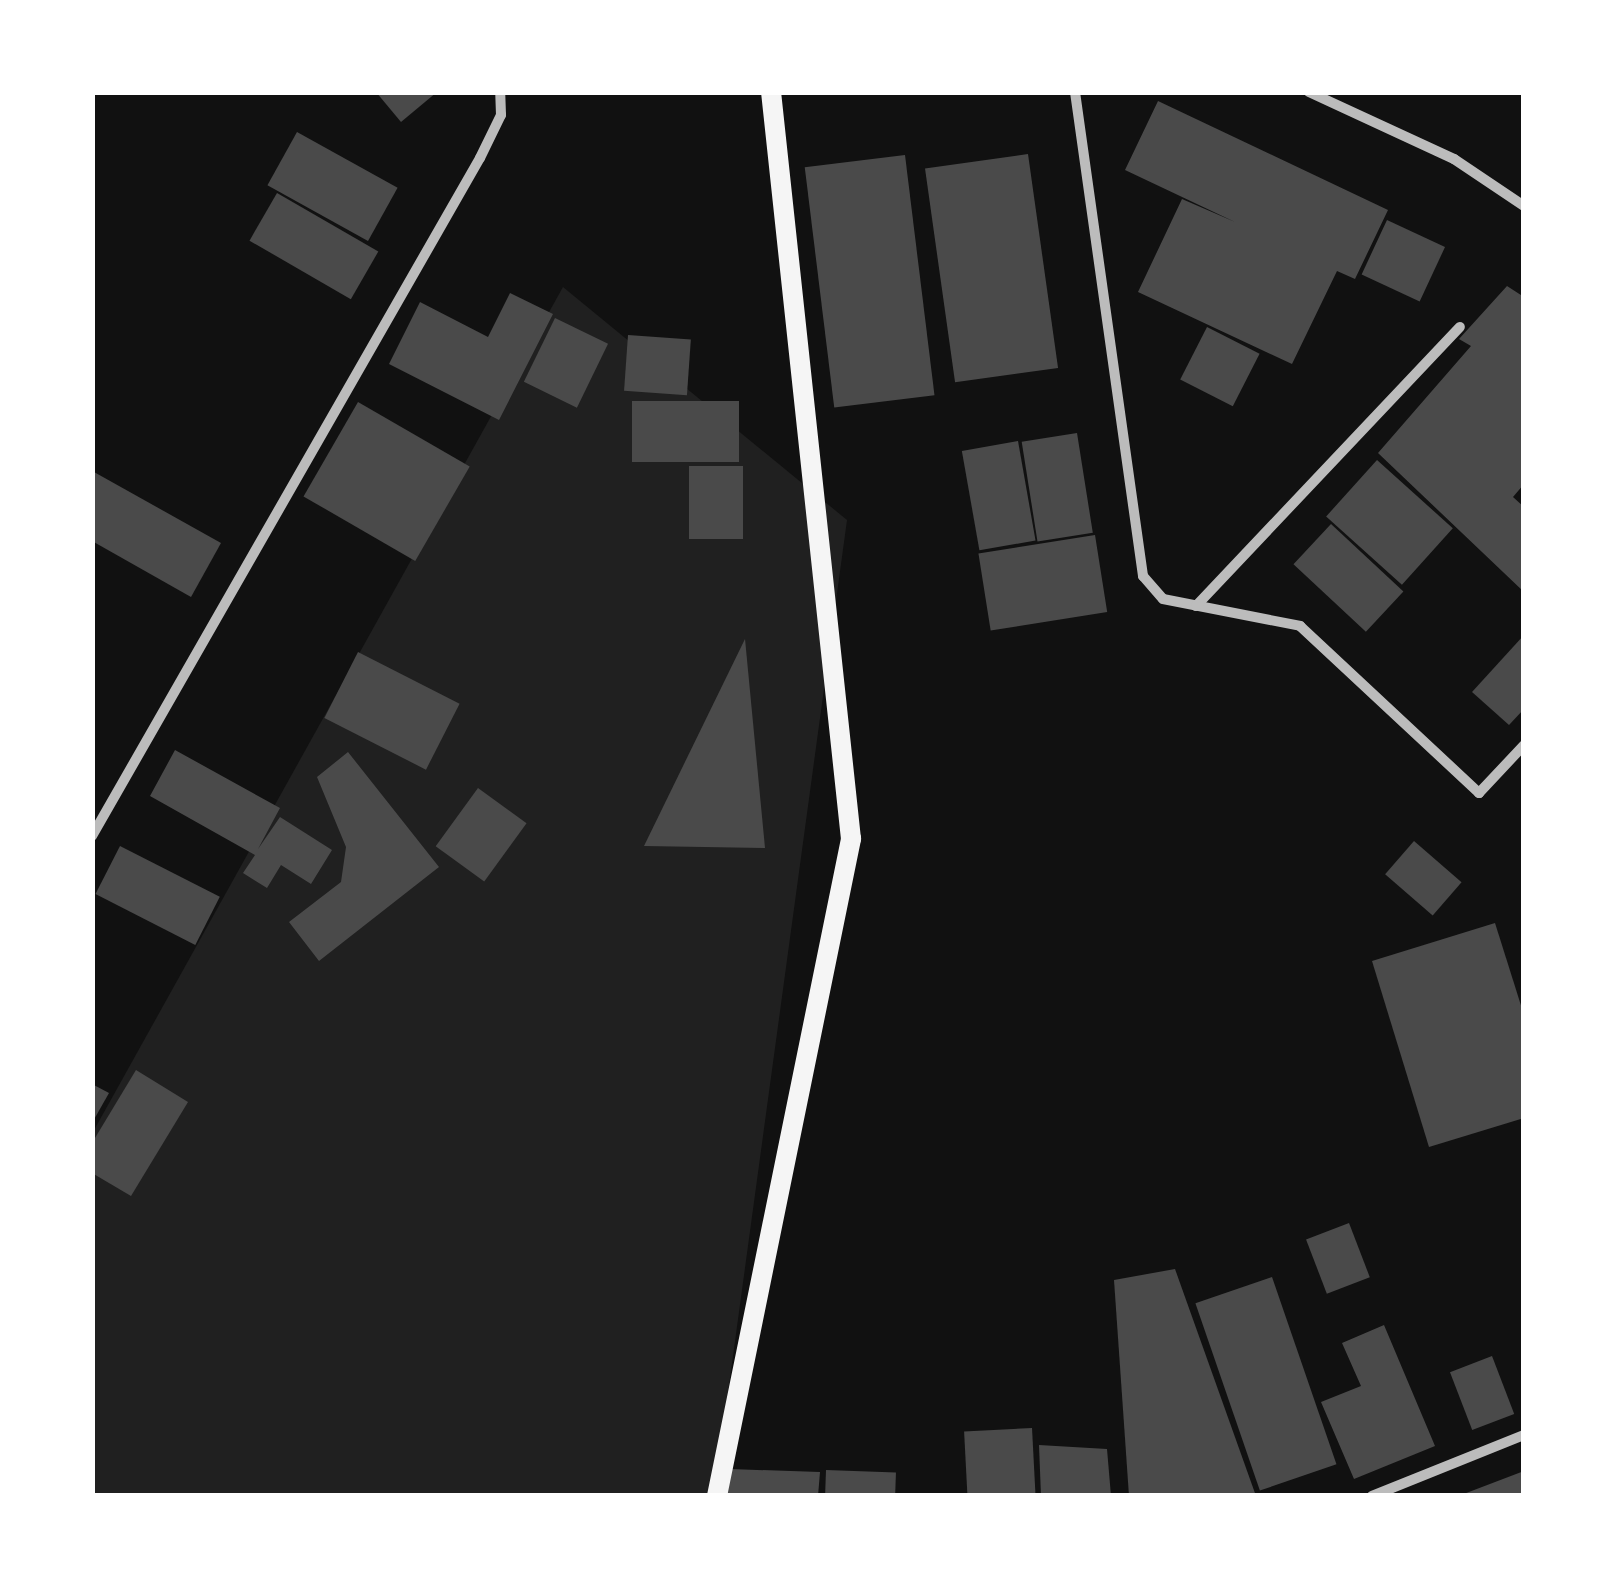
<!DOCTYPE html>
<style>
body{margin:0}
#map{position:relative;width:1616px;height:1588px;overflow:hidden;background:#111;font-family:"PT Sans",sans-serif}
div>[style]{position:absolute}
.green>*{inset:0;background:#202020}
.building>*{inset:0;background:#4a4a4a;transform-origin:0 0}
.minor>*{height:10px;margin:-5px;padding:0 5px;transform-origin:5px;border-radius:5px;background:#bcbcbc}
.secondary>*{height:20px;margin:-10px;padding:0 10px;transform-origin:10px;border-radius:10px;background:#f5f5f5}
span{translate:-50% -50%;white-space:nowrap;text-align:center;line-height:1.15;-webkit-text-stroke:10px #fff;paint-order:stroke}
.frame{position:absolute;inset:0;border:95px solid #fff;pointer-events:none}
</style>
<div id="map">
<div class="green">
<div style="clip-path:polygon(563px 287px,847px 520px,714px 1495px,93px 1496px,93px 1132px)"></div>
</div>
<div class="building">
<div style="clip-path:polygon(376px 92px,437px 92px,401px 122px)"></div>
<div style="clip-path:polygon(1158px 101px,1388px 210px,1355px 279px,1337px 271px,1292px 364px,1138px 292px,1182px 199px,1235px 222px,1125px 170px)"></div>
<div style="left:297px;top:132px;width:115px;height:61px;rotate:29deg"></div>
<div style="left:1028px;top:154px;width:216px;height:104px;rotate:82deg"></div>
<div style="left:905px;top:155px;width:242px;height:101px;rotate:83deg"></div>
<div style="left:277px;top:193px;width:117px;height:55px;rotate:30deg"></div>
<div style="left:1387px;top:220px;width:64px;height:60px;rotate:25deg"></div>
<div style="clip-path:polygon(1507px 286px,1524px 297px,1524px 484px,1513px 497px,1524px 507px,1524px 592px,1378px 453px,1471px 346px,1459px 339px)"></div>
<div style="clip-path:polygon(510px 293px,553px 314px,499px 420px,389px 364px,420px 302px,488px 337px)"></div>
<div style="left:555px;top:318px;width:59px;height:71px;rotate:26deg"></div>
<div style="left:1207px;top:327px;width:59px;height:59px;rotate:27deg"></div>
<div style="left:628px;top:335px;width:63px;height:56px;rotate:4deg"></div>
<div style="left:632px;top:401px;width:107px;height:61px"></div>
<div style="left:358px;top:402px;width:129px;height:109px;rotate:30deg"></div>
<div style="left:1077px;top:433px;width:101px;height:56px;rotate:81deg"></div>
<div style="left:1018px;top:441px;width:101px;height:57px;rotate:80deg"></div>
<div style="left:1377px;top:460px;width:102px;height:76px;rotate:42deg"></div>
<div style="left:689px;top:466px;width:54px;height:73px"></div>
<div style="clip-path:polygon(94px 472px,221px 543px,191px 597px,92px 541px)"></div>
<div style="left:1331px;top:524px;width:99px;height:55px;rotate:43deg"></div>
<div style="left:1095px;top:535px;width:78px;height:118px;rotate:81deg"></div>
<div style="clip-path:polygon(1524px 635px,1524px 709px,1509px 725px,1472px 692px)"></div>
<div style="clip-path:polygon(745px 639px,765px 848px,644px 846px)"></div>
<div style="left:358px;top:652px;width:114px;height:74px;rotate:27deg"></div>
<div style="clip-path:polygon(175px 750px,280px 808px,258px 849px,280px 817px,332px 850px,311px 884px,281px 865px,267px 888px,243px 873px,255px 855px,150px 796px)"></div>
<div style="clip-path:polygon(348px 752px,439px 867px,319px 961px,289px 922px,341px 882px,346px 847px,317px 777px)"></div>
<div style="left:478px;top:788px;width:60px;height:72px;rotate:36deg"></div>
<div style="left:1414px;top:841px;width:63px;height:44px;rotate:41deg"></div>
<div style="left:120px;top:846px;width:112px;height:54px;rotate:27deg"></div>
<div style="clip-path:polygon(1495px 923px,1524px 1015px,1524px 1118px,1429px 1147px,1372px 961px)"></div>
<div style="clip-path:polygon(136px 1070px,188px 1102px,131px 1196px,92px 1173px,92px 1143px)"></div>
<div style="clip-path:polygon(92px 1084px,109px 1093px,92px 1123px)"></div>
<div style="left:1349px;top:1223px;width:58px;height:46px;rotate:69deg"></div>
<div style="clip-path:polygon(1175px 1269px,1256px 1496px,1129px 1496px,1114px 1280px)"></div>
<div style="left:1272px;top:1277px;width:198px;height:81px;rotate:71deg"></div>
<div style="clip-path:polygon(1384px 1325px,1435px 1446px,1354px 1479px,1321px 1402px,1361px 1386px,1342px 1343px)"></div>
<div style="left:1492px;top:1356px;width:62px;height:45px;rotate:69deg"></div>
<div style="left:1032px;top:1428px;width:68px;height:68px;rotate:87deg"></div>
<div style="clip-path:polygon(1039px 1445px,1107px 1449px,1111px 1496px,1041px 1496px)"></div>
<div style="clip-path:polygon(730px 1469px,820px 1472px,818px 1496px,725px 1496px)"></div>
<div style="left:826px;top:1470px;width:70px;height:26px;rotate:2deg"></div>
<div style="clip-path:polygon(1524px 1471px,1524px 1496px,1461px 1496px,1461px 1495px)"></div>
</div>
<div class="minor">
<div style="left:1075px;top:92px;width:489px;rotate:82deg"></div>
<div style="left:1143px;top:576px;width:30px;rotate:49deg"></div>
<div style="left:1163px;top:599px;width:140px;rotate:11.1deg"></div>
<div style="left:1300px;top:626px;width:245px;rotate:43deg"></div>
<div style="left:1479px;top:793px;width:66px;rotate:-46.8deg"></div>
<div style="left:1309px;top:92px;width:160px;rotate:24.8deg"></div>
<div style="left:1454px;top:159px;width:84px;rotate:33.9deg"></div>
<div style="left:1196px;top:606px;width:384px;rotate:-46.6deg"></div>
<div style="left:92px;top:836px;width:781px;rotate:-60.22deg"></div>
<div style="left:480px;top:158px;width:48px;rotate:-64deg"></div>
<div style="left:501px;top:115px;width:23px;rotate:-92deg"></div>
<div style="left:1372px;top:1496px;width:164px;rotate:-21.9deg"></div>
</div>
<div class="secondary">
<div style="left:717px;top:1496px;width:671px;rotate:-78.47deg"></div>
<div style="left:851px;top:839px;width:751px;rotate:-96.11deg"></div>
</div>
<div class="frame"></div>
</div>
